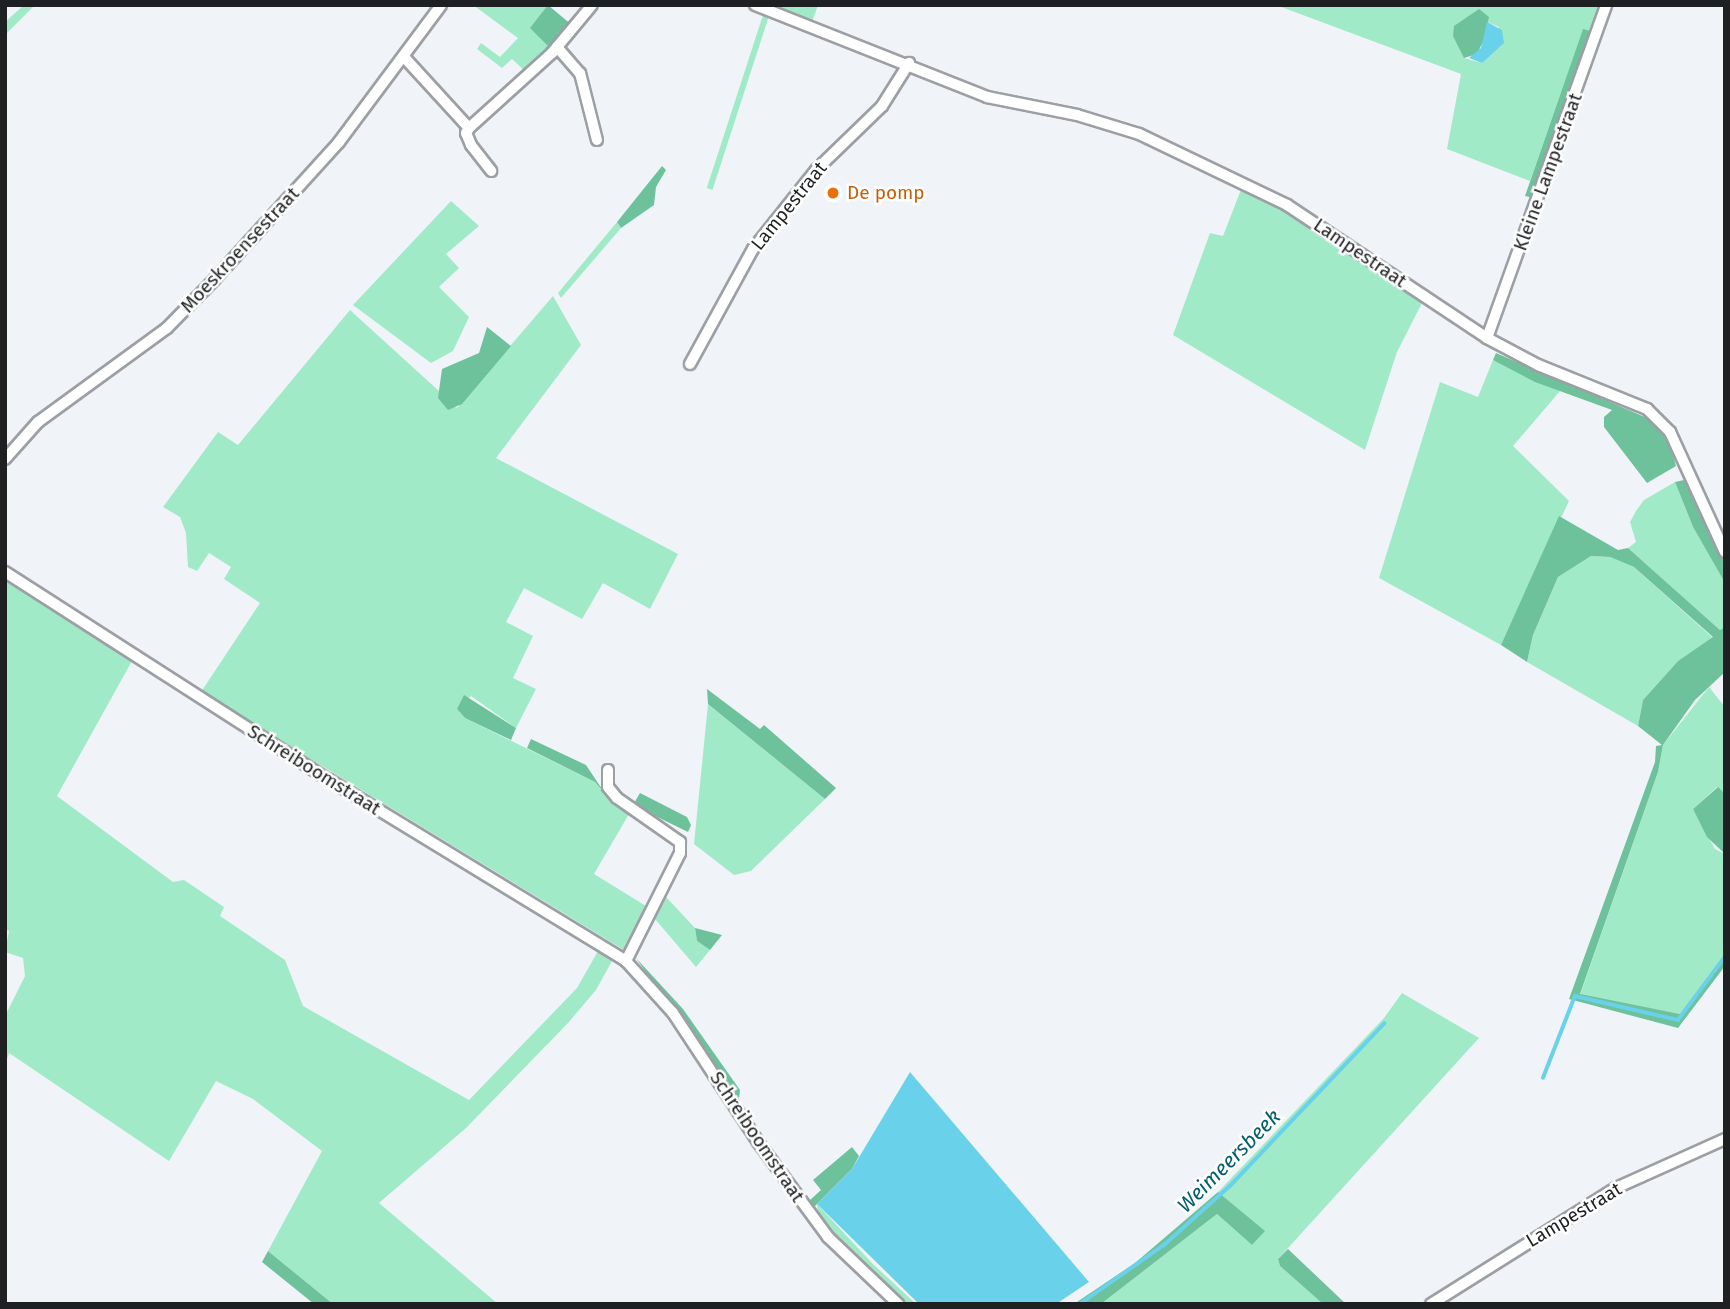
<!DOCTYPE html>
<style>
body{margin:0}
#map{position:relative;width:1730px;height:1309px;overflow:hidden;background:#f0f4f9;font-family:"Fira Sans",sans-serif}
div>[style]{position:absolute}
.green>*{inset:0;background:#a1eac7;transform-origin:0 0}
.forest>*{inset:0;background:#6dc29b}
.water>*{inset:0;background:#69d1e9}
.stream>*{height:3.5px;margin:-1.75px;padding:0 1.75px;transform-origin:1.75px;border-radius:1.75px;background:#69d1e9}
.roads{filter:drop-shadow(2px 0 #9c9fa4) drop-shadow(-2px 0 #9c9fa4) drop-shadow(0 2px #9c9fa4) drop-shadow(0 -2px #9c9fa4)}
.minor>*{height:10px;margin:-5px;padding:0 5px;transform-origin:5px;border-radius:5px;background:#fff}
.dots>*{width:19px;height:19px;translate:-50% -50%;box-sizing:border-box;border:4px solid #fff;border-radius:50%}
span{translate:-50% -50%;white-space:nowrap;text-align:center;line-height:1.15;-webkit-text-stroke:5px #fff;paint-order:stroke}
.street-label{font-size:19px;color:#1f2022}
.food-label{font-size:19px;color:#c56008}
.left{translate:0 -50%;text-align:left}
.water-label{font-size:21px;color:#005e6f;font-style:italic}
.frame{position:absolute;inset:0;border:7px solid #1f2022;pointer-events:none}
</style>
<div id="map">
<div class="green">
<div style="clip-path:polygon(24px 5px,35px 5px,5px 35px,5px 22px)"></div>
<div style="clip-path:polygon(473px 5px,548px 5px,533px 26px,551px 49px,526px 72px,512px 59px,502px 68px,477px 49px,481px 43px,500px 57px,518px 38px)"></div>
<div style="clip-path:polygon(769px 5px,818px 5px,812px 22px)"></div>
<div style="clip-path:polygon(evenodd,1276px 5px,1602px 5px,1594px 32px,1583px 30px,1530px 181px,1447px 149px,1461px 74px,1276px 5px,1487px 22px,1499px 27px,1482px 63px,1464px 58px,1487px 22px)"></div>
<div style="left:763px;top:15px;width:6px;height:182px;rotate:18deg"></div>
<div style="clip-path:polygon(1242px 187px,1271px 199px,1422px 303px,1397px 352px,1365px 450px,1173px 335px,1210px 233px,1223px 236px)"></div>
<div style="clip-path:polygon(451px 201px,479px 226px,446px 254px,459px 268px,439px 287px,469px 317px,453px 351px,431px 363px,353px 305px)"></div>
<div style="clip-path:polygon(617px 222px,621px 228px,561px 298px,558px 293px)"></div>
<div style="clip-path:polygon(553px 296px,581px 345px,496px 458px,678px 554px,650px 609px,603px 583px,582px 619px,524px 588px,506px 622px,533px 636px,513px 678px,536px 689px,516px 728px,471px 696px,457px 709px,465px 718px,595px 782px,629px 814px,594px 874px,646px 906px,624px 950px,201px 692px,260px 603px,224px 579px,231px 567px,209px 553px,197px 571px,188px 567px,186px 533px,180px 517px,163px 507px,218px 432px,238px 445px,350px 310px,440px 392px,438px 398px,457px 408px)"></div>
<div style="clip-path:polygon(1493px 360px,1560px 391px,1513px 446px,1569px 501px,1501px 645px,1379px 578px,1440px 382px,1478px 397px)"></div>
<div style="clip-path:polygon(1675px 482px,1693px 527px,1725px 583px,1725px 627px,1720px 630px,1628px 548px,1636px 542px,1630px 522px,1636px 511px,1644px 500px)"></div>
<div style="clip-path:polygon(1591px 556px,1610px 557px,1634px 567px,1713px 638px,1678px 661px,1643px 700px,1638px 726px,1527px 662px,1533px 635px,1558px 577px)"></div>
<div style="clip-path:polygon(5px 579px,132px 661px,57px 796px,173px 882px,184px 880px,224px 907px,220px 916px,285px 960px,303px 1006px,469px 1100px,577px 988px,598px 951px,612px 961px,596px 990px,568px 1023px,466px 1128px,379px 1203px,498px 1304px,333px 1304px,268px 1251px,322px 1151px,253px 1099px,216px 1081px,169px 1161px,9px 1053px,5px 1065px,5px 1016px,25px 976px,23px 958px,5px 952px,9px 931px,5px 929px)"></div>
<div style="clip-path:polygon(1709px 687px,1725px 707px,1725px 794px,1717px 787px,1693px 809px,1715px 849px,1725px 854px,1725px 954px,1680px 1014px,1580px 995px,1658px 772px,1663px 745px)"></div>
<div style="clip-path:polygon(708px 704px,825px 799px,751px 871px,734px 875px,694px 844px)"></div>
<div style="clip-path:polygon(666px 897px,695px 928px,697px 941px,710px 950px,696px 967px,655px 919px)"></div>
<div style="clip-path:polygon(1402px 993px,1479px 1038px,1278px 1259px,1280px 1266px,1323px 1304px,1101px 1304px,1217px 1214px,1252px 1245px,1264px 1231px,1218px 1192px,1384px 1018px)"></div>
<div style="clip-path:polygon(817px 1204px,873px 1264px,916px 1304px,907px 1304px,832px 1232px,818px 1216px)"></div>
</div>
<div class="forest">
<div style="clip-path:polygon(548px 5px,573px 26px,551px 49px,530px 28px)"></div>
<div style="clip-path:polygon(1479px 9px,1489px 17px,1484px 40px,1477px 54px,1464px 58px,1453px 36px,1454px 26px)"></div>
<div style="clip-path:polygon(1583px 29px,1594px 32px,1534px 198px,1525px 196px)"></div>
<div style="clip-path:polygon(662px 166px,666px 170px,656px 187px,654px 205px,621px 228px,617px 222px)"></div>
<div style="clip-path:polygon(487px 327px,511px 346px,462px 404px,448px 410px,438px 398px,442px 369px,479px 353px)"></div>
<div style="clip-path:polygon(1496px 353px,1654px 421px,1669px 441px,1676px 466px,1647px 483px,1604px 427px,1604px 417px,1612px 410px,1535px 382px,1493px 360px)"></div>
<div style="clip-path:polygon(1684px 480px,1725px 564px,1725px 583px,1693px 527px,1675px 482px)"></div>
<div style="clip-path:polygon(1559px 516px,1618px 550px,1628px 548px,1720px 630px,1725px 627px,1725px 672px,1695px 700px,1663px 745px,1658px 772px,1580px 994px,1680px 1014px,1725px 954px,1725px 966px,1678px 1028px,1569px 999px,1655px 762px,1656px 746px,1662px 745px,1638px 726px,1643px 700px,1678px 661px,1713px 637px,1634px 567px,1610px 557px,1591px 556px,1558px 577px,1533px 635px,1527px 662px,1501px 645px)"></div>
<div style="clip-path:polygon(707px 689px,760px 729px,764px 725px,836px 788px,825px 799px,708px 704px)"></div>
<div style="clip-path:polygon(464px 695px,516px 728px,511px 740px,465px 718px,457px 709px)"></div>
<div style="clip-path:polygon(531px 739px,586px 765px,604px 792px,595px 782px,527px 748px)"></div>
<div style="clip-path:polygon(1718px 787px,1725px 794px,1725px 854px,1707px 837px,1693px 809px)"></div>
<div style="clip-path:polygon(640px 793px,687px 817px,691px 825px,688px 832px,633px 805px)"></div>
<div style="clip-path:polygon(695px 928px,722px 935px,710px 950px,697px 941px)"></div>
<div style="clip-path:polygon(636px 958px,683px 1009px,740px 1090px,739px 1099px,735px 1101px)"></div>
<div style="clip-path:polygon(852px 1147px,859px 1156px,852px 1169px,814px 1207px,809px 1201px,821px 1190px,813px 1180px)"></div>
<div style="clip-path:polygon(1218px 1192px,1265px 1231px,1252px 1245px,1217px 1214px,1101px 1304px,1074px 1304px,1135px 1263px)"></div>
<div style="clip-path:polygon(1288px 1249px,1346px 1304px,1323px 1304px,1280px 1266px,1278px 1259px)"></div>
<div style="clip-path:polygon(268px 1251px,333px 1304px,314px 1304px,262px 1262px)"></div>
</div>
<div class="water">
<div style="clip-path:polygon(1487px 22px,1502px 30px,1504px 43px,1482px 63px,1469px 58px,1481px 48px)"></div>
<div style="clip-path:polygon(910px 1072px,1089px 1282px,1056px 1304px,919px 1304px,817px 1204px,852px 1169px)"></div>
</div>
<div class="stream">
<div style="left:1543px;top:1078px;width:88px;rotate:-68.7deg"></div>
<div style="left:1575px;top:996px;width:106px;rotate:13.1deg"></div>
<div style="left:1678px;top:1020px;width:79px;rotate:-53.3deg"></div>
<div style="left:1080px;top:1304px;width:103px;rotate:-35.1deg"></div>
<div style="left:1164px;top:1245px;width:89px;rotate:-41.8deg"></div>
<div style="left:1230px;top:1186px;width:224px;rotate:-46.5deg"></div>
</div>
<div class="roads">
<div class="minor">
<div style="left:755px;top:5px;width:250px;rotate:21.6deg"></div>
<div style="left:987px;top:97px;width:92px;rotate:11.3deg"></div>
<div style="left:1077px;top:115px;width:65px;rotate:17deg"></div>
<div style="left:1139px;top:134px;width:164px;rotate:25.6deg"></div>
<div style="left:1287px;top:205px;width:240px;rotate:33.6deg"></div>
<div style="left:1487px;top:338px;width:58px;rotate:27.9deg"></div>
<div style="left:1538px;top:365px;width:118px;rotate:22deg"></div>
<div style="left:1647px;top:409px;width:33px;rotate:45deg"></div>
<div style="left:1670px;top:432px;width:132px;rotate:65.4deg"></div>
<div style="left:557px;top:47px;width:35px;rotate:49deg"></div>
<div style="left:580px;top:73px;width:69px;rotate:75.8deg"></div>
<div style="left:404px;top:57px;width:96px;rotate:47.5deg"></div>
<div style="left:469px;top:128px;width:112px;rotate:-42.1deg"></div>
<div style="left:552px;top:53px;width:62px;rotate:-50.2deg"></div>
<div style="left:469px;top:128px;width:6px;rotate:121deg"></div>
<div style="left:466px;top:133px;width:13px;rotate:67deg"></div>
<div style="left:471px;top:145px;width:33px;rotate:52deg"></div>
<div style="left:1487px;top:338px;width:354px;rotate:-70.3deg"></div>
<div style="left:690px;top:364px;width:131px;rotate:-61.3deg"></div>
<div style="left:753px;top:249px;width:101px;rotate:-51.4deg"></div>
<div style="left:816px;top:170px;width:92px;rotate:-44.1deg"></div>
<div style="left:882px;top:106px;width:51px;rotate:-57.9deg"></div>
<div style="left:5px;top:459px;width:50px;rotate:-48.3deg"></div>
<div style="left:38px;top:422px;width:160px;rotate:-36.1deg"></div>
<div style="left:167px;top:328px;width:67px;rotate:-45.6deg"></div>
<div style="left:214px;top:280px;width:186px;rotate:-47.8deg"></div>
<div style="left:339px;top:142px;width:171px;rotate:-53.3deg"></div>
<div style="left:5px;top:572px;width:384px;rotate:32.7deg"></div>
<div style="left:328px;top:779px;width:349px;rotate:31.4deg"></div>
<div style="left:626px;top:961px;width:70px;rotate:47.9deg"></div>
<div style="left:673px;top:1013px;width:154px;rotate:56.6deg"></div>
<div style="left:758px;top:1142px;width:118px;rotate:53.6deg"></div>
<div style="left:828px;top:1237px;width:97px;rotate:43.7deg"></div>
<div style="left:608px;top:770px;width:17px;rotate:90deg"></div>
<div style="left:608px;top:787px;width:14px;rotate:51deg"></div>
<div style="left:617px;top:798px;width:77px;rotate:34.9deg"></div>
<div style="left:680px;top:842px;width:11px;rotate:90deg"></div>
<div style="left:680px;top:853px;width:121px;rotate:116.6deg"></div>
<div style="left:1431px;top:1304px;width:218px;rotate:-32.1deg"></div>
<div style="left:1616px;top:1188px;width:120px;rotate:-24.2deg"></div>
</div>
</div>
<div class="dots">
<div style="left:833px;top:193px;background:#e8710a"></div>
</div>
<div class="street-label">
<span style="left:1548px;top:172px;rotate:-70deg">Kleine Lampestraat</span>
<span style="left:789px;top:206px;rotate:-51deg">Lampestraat</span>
<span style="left:240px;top:250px;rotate:-47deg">Moeskroensestraat</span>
<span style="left:1360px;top:253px;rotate:34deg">Lampestraat</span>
<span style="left:314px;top:770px;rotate:32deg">Schreiboomstraat</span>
<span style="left:757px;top:1137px;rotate:56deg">Schreiboomstraat</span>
<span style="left:1574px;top:1215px;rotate:-31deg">Lampestraat</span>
</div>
<div class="food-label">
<span class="left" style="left:847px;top:193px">De pomp</span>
</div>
<div class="water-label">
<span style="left:1229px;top:1161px;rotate:-45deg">Weimeersbeek</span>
</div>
<div class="frame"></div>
</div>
